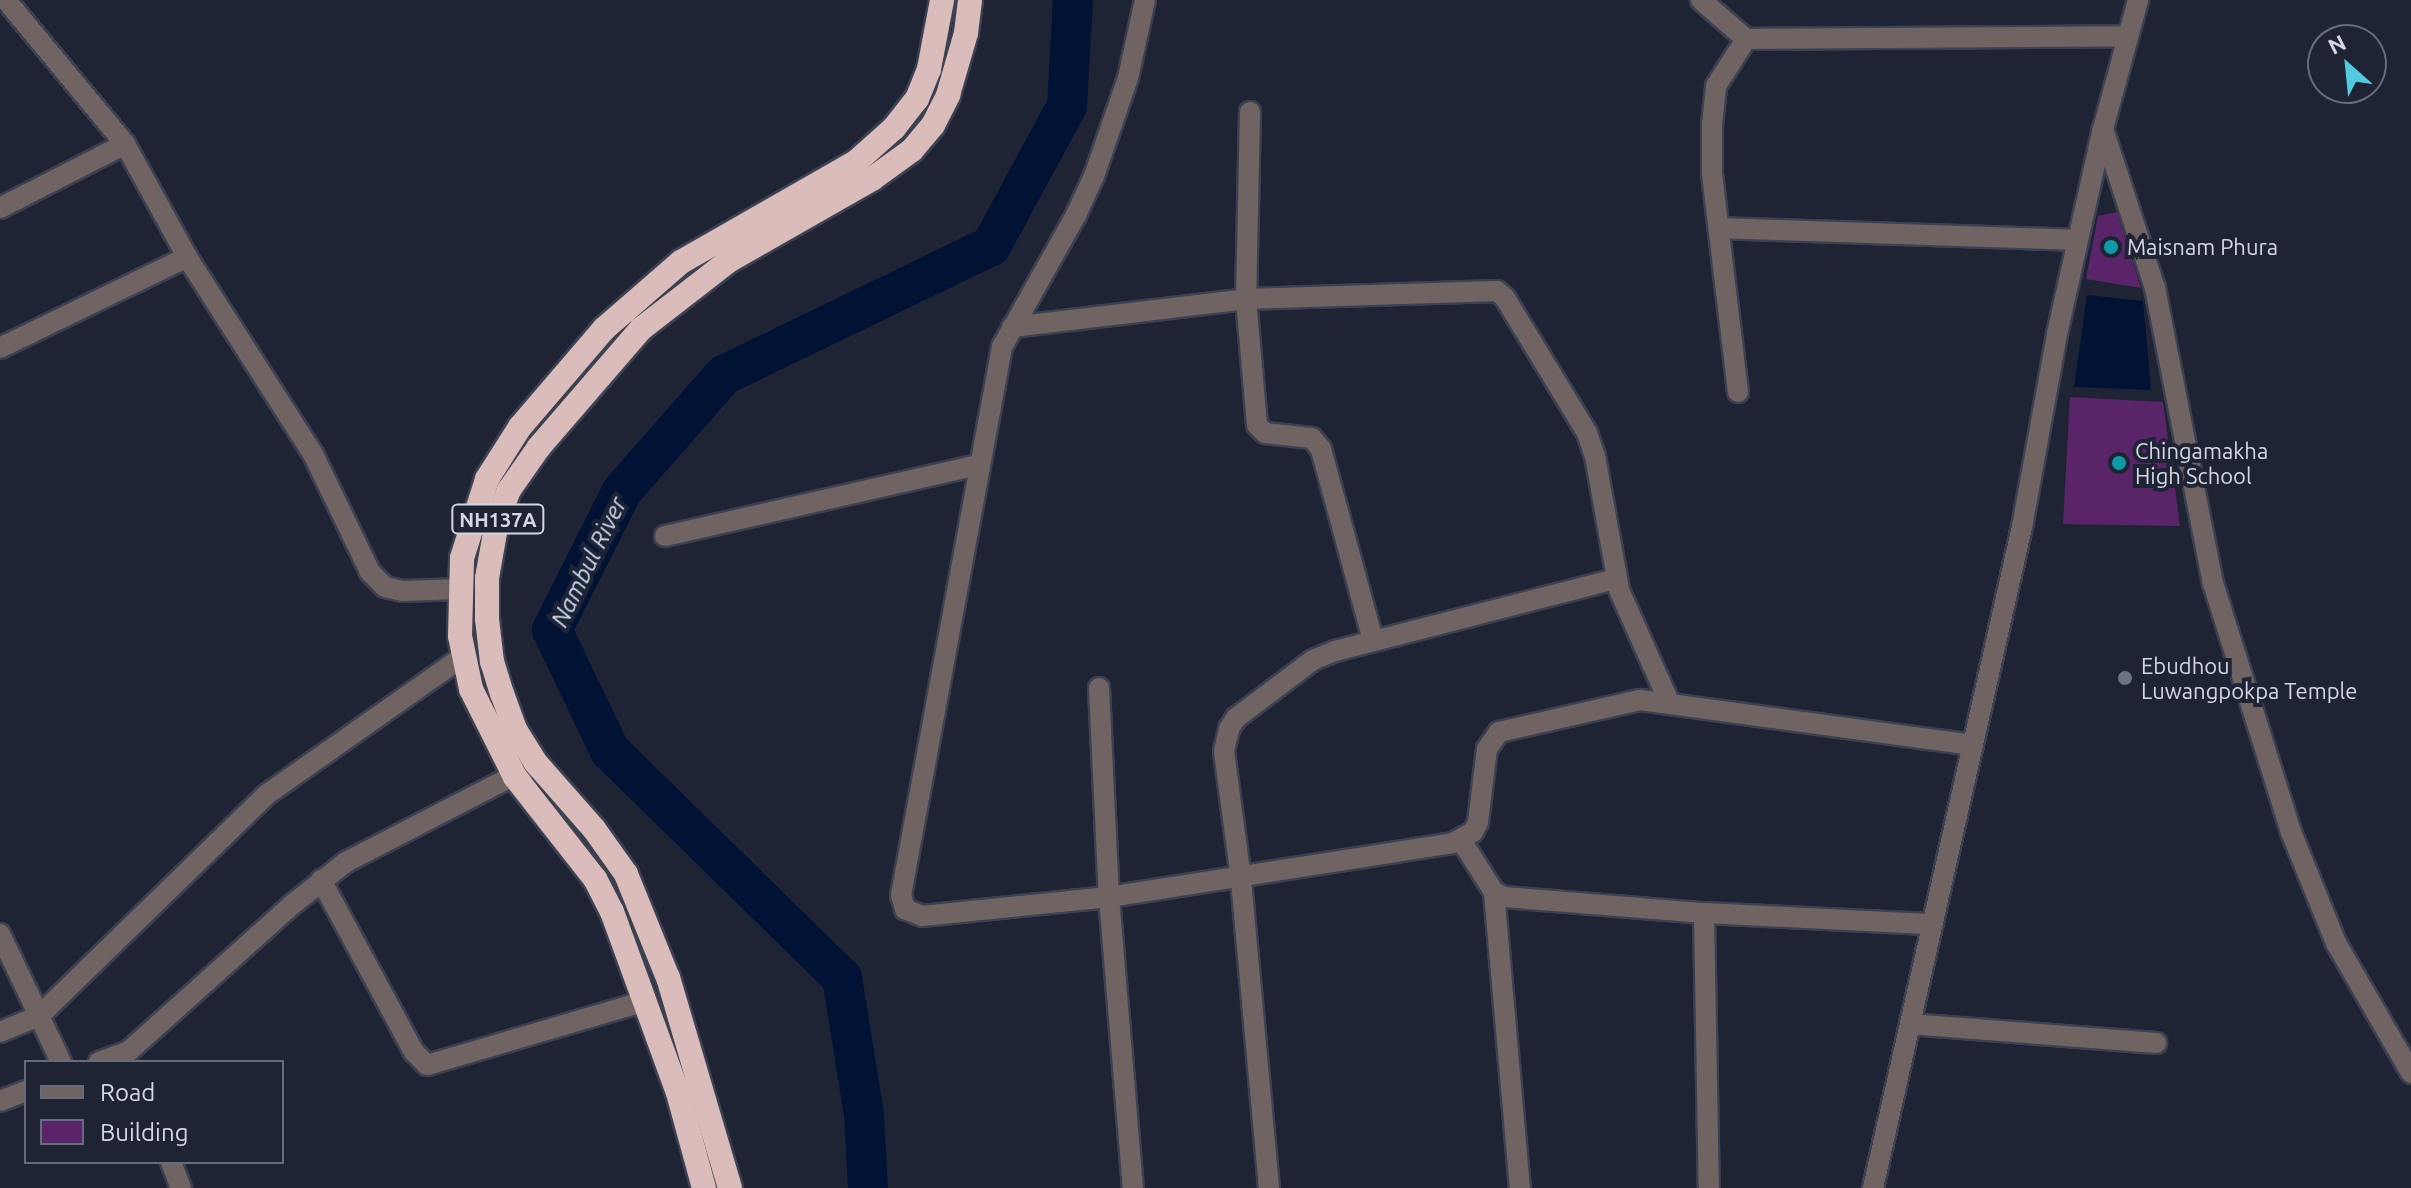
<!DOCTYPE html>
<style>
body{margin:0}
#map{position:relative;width:2411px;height:1188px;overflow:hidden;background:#1f2435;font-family:Ubuntu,sans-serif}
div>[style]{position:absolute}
.water>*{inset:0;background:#001335}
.river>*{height:40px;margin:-20px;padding:0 20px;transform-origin:20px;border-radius:20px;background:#001335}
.building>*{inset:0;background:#5a2568}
.roads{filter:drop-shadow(2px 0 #3c4151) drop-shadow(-2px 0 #3c4151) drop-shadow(0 2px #3c4151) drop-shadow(0 -2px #3c4151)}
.minor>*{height:20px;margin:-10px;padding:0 10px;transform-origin:10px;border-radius:10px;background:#706463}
.highway>*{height:24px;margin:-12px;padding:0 12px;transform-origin:12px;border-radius:12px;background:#dabdba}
.dots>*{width:22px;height:22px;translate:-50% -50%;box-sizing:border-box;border:4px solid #1f2435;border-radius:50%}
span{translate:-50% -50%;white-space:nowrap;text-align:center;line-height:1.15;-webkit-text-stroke:8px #1f2435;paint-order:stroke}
.shield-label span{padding:2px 6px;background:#1f2435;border:2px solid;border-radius:6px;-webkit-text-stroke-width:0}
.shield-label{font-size:20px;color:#d4d7e3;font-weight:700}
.poi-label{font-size:22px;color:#d4d7e3}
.left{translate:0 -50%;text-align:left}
.water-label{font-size:24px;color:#cbd8ec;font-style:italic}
.legend{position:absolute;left:24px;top:1060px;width:260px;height:104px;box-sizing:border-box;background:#1f2435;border:2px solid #676c7b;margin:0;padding:10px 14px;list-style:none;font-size:24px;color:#d4d7e3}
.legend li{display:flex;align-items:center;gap:16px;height:40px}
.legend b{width:40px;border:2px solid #676c7b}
.north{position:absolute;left:2307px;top:24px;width:80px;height:80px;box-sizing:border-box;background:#1f2435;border:2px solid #676c7b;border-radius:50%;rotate:333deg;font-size:22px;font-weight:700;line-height:32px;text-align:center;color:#d4d7e3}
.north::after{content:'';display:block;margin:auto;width:28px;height:36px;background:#54cade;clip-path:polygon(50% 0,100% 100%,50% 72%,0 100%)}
</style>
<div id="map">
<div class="water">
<div style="clip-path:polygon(2087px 295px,2143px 301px,2151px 390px,2074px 387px)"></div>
</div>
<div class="river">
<div style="left:868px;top:1188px;width:73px;rotate:-93.1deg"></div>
<div style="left:864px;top:1115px;width:139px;rotate:-99.1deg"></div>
<div style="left:842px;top:978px;width:325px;rotate:-135.6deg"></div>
<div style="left:610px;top:751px;width:134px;rotate:-115.6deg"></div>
<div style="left:552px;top:630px;width:156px;rotate:-63.3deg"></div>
<div style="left:622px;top:491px;width:154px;rotate:-48.7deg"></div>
<div style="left:724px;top:375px;width:297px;rotate:-25.8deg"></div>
<div style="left:991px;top:246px;width:159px;rotate:-61.5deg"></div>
<div style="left:1067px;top:106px;width:106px;rotate:-86.8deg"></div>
</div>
<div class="building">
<div style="clip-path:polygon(2117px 212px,2141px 288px,2086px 279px,2098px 216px)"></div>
<div style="clip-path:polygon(2070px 397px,2163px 402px,2180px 526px,2063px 524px)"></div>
</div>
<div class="roads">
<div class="minor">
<div style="left:6px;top:0;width:187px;rotate:50.4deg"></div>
<div style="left:125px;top:144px;width:129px;rotate:61.2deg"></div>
<div style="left:187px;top:257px;width:234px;rotate:57.4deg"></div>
<div style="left:313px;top:454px;width:131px;rotate:64.2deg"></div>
<div style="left:370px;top:572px;width:21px;rotate:45deg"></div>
<div style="left:385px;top:587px;width:18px;rotate:13deg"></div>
<div style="left:403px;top:591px;width:57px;rotate:-2deg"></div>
<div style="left:1145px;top:0;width:80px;rotate:102.3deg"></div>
<div style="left:1128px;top:78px;width:104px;rotate:109.1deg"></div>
<div style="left:1094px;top:176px;width:43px;rotate:114.8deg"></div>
<div style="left:1076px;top:215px;width:151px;rotate:119.3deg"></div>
<div style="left:1002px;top:347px;width:557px;rotate:100.44deg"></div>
<div style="left:901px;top:895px;width:15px;rotate:74deg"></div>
<div style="left:905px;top:909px;width:18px;rotate:22deg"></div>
<div style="left:922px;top:916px;width:188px;rotate:-5.8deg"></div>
<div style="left:1109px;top:897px;width:348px;rotate:-8.9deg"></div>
<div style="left:1453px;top:843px;width:23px;rotate:-29deg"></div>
<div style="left:1473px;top:832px;width:11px;rotate:-63deg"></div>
<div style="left:1478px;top:822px;width:74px;rotate:-83deg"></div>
<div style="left:1487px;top:749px;width:21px;rotate:-55deg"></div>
<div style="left:1499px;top:732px;width:145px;rotate:-12.8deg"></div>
<div style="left:1640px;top:700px;width:336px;rotate:7.7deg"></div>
<div style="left:1701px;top:0;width:60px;rotate:40.9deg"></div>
<div style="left:1746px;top:39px;width:382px;rotate:-0.4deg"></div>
<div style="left:1250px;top:112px;width:187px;rotate:91.2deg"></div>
<div style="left:1246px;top:299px;width:126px;rotate:85deg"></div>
<div style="left:1257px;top:425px;width:11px;rotate:45deg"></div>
<div style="left:1265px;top:433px;width:47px;rotate:6.1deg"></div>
<div style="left:1312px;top:438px;width:14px;rotate:51deg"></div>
<div style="left:1321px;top:449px;width:198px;rotate:74.8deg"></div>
<div style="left:2103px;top:129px;width:167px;rotate:71.9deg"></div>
<div style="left:2155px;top:288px;width:301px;rotate:78.9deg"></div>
<div style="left:2213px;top:583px;width:261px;rotate:72.6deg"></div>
<div style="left:2291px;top:832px;width:120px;rotate:67.9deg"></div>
<div style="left:2336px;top:943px;width:150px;rotate:60deg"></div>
<div style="left:0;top:208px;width:140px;rotate:-27.1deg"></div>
<div style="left:1719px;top:228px;width:359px;rotate:1.9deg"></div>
<div style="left:1012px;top:327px;width:236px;rotate:-6.8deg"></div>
<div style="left:1246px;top:299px;width:251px;rotate:-1.8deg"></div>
<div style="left:1497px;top:291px;width:11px;rotate:41deg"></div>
<div style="left:1505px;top:298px;width:158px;rotate:58.7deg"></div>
<div style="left:1587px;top:433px;width:24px;rotate:71deg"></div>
<div style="left:1595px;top:456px;width:136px;rotate:79.8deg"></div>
<div style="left:1619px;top:590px;width:123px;rotate:65.9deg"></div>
<div style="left:0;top:348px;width:208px;rotate:-25.9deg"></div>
<div style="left:1738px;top:392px;width:221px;rotate:-96.8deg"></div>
<div style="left:1712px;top:173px;width:48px;rotate:-90deg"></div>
<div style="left:1712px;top:125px;width:39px;rotate:-84deg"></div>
<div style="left:1716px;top:86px;width:56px;rotate:-57.4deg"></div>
<div style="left:665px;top:536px;width:320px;rotate:-12.8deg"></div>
<div style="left:1099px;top:688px;width:209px;rotate:87.3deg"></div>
<div style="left:1109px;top:897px;width:292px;rotate:85.3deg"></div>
<div style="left:1461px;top:840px;width:62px;rotate:57.6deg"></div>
<div style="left:1494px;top:892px;width:11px;rotate:27deg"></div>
<div style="left:1504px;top:897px;width:201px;rotate:4.6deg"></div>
<div style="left:1704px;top:913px;width:229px;rotate:2.8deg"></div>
<div style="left:321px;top:880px;width:196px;rotate:61.6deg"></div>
<div style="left:414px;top:1052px;width:18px;rotate:45deg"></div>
<div style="left:427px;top:1065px;width:228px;rotate:-16.3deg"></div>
<div style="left:1494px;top:892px;width:297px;rotate:85deg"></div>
<div style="left:1704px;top:913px;width:275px;rotate:89deg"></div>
<div style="left:0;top:934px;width:142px;rotate:64.5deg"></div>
<div style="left:1910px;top:1024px;width:247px;rotate:4.4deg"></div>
<div style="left:0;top:1032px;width:42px;rotate:-22.3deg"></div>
<div style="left:39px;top:1016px;width:317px;rotate:-44.2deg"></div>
<div style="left:266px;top:795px;width:242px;rotate:-35.1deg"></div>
<div style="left:99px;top:1062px;width:32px;rotate:-20deg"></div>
<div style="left:129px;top:1051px;width:220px;rotate:-41.9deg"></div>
<div style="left:293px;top:904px;width:68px;rotate:-38.4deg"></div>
<div style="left:346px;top:862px;width:203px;rotate:-27.3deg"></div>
<div style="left:0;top:1101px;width:28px;rotate:-21deg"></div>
<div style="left:171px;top:1162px;width:28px;rotate:69deg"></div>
<div style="left:1269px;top:1188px;width:310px;rotate:-95.2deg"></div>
<div style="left:1241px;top:879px;width:129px;rotate:-97.6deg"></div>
<div style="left:1224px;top:751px;width:23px;rotate:-77deg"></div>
<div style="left:1229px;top:729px;width:13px;rotate:-58deg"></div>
<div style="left:1236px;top:718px;width:96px;rotate:-37deg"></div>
<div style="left:1313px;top:660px;width:24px;rotate:-22deg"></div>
<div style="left:1335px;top:651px;width:290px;rotate:-14.4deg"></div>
<div style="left:1873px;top:1188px;width:678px;rotate:-77.3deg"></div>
<div style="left:2022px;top:527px;width:196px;rotate:-79.7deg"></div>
<div style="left:2057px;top:334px;width:210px;rotate:-77.4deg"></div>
<div style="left:2103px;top:129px;width:134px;rotate:-74.8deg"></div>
</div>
<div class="highway">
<div style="left:704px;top:1188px;width:98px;rotate:-105.3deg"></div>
<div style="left:678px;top:1093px;width:193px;rotate:-110deg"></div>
<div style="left:612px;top:912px;width:37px;rotate:-117deg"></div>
<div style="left:595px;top:879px;width:130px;rotate:-128.1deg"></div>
<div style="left:515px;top:777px;width:98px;rotate:-116.6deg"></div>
<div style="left:471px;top:689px;width:54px;rotate:-101.7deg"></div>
<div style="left:460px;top:636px;width:78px;rotate:-88.5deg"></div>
<div style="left:462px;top:558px;width:83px;rotate:-72.4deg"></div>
<div style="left:487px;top:479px;width:62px;rotate:-57.6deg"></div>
<div style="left:520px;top:427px;width:130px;rotate:-49.4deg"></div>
<div style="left:605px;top:328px;width:101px;rotate:-41deg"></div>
<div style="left:681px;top:262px;width:203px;rotate:-29.8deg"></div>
<div style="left:857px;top:161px;width:50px;rotate:-41.7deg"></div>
<div style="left:894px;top:128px;width:37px;rotate:-52deg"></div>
<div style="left:917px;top:99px;width:32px;rotate:-68deg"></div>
<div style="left:929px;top:69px;width:70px;rotate:-79.3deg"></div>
<div style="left:730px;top:1188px;width:219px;rotate:-106.4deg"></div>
<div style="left:668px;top:978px;width:112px;rotate:-112deg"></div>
<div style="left:626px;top:874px;width:55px;rotate:-125.4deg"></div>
<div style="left:594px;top:829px;width:88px;rotate:-131.3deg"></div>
<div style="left:536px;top:763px;width:40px;rotate:-122deg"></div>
<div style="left:515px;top:729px;width:37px;rotate:-110deg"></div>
<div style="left:502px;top:694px;width:34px;rotate:-107deg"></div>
<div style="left:492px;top:662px;width:43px;rotate:-96.6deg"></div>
<div style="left:487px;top:619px;width:41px;rotate:-90deg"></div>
<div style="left:487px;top:578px;width:52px;rotate:-80deg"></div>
<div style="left:496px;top:527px;width:39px;rotate:-71deg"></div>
<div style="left:509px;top:490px;width:52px;rotate:-55.1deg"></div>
<div style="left:539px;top:447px;width:156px;rotate:-49.2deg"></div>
<div style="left:641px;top:329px;width:113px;rotate:-37.8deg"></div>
<div style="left:730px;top:260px;width:163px;rotate:-29.7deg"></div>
<div style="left:872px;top:179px;width:49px;rotate:-35.9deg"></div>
<div style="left:912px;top:150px;width:33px;rotate:-50deg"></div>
<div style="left:933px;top:125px;width:34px;rotate:-63deg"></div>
<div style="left:948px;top:95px;width:65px;rotate:-73.8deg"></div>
<div style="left:966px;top:33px;width:33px;rotate:-83deg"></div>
</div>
</div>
<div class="dots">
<div style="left:2111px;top:247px;background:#0f9aa8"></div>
<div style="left:2119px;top:463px;background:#0f9aa8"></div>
<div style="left:2125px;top:678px;background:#6b7280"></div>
</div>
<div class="shield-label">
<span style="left:498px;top:519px">NH137A</span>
</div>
<div class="poi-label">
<span class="left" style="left:2127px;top:247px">Maisnam Phura</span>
<span class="left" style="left:2135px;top:463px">Chingamakha<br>High School</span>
<span class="left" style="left:2141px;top:678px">Ebudhou<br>Luwangpokpa Temple</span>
</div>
<div class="water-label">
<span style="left:589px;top:562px;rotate:-64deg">Nambul River</span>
</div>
<ul class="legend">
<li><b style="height:10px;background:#706463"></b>Road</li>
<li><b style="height:22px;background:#5a2568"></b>Building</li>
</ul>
<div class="north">N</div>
</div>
